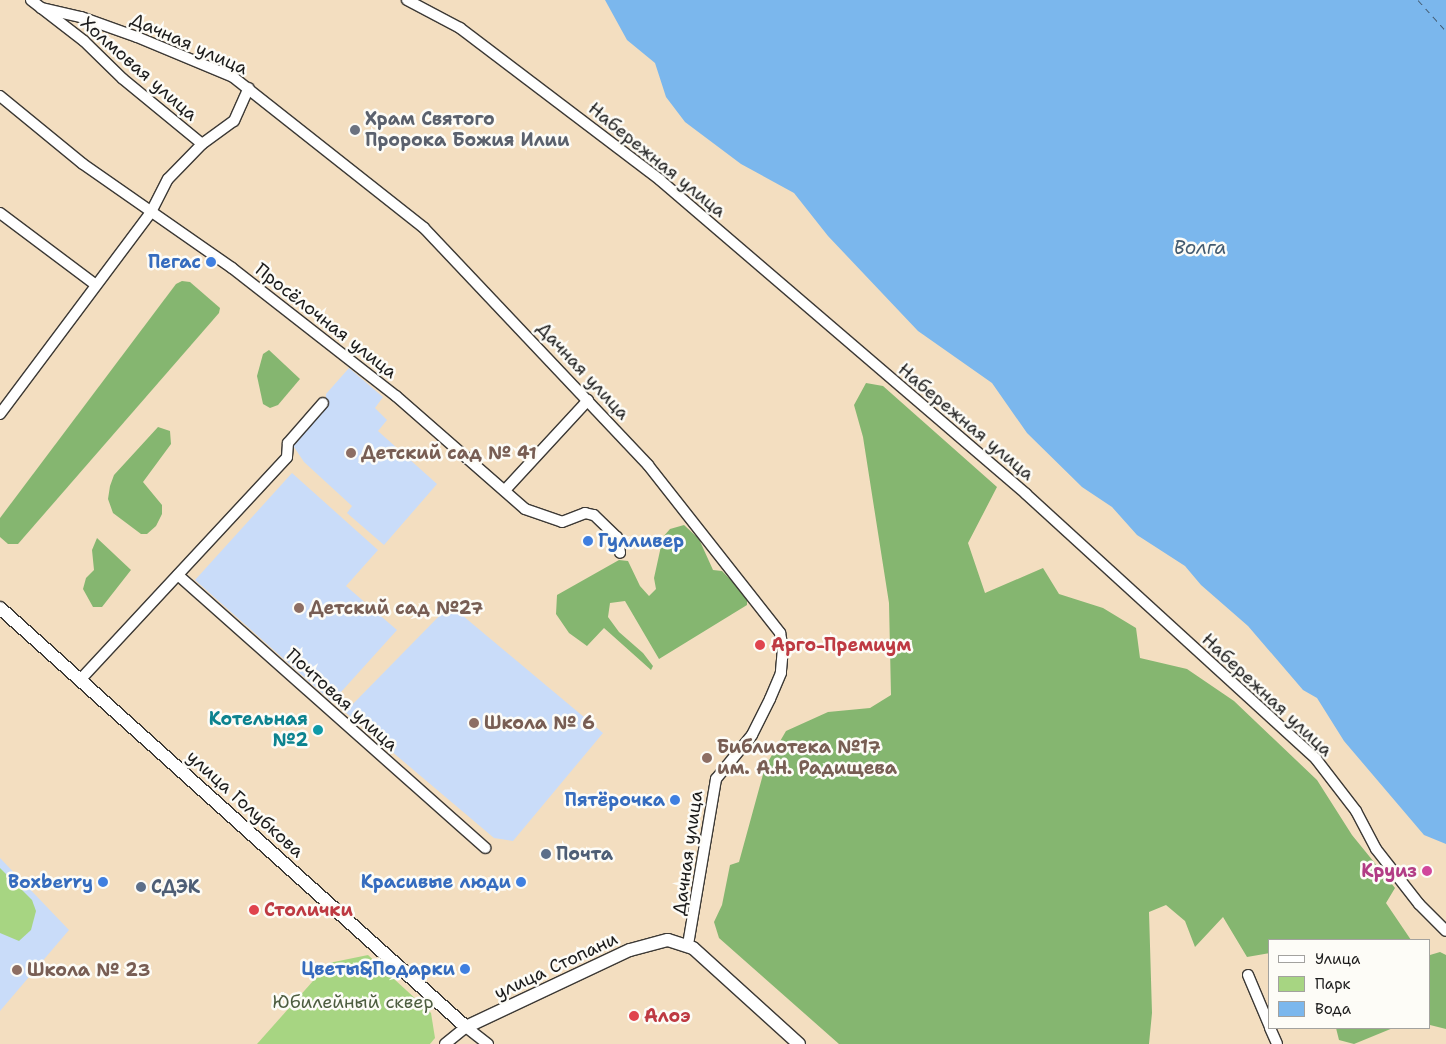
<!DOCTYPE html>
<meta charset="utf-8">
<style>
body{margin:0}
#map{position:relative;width:1446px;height:1044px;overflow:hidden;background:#f3dec0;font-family:"Shantell Sans",sans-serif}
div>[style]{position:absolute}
.built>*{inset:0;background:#c9dcf9}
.green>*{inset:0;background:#a7d582}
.forest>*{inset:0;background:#85b670}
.water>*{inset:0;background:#7bb7ed}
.ferry>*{height:1px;margin-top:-0.5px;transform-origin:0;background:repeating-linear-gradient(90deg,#425a70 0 6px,transparent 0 11px)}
.roads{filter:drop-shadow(1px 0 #3c3935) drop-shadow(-1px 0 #3c3935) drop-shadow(0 1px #3c3935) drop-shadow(0 -1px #3c3935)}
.minor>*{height:10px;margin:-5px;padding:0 5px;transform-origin:5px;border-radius:5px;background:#fff}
.major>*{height:12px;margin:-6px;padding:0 6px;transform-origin:6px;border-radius:6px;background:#fff}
.dots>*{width:14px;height:14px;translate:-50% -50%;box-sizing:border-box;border:2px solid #fdfcf7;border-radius:50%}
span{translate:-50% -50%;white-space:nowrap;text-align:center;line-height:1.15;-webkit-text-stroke:5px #fdfcf7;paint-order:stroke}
.street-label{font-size:18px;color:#1c1c1c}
.worship-label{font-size:18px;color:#5b616d;font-weight:700}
.left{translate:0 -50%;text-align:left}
.shop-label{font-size:18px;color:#366cbe;font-weight:700}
.right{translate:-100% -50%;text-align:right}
.education-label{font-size:18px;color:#785e54;font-weight:700}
.health-label{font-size:18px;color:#be3a42;font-weight:700}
.culture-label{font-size:18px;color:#0d838f;font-weight:700}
.service-label{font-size:18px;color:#4e5e75;font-weight:700}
.hotel-label{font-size:18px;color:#b23c85;font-weight:700}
.park-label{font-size:18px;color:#4d5d40}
.water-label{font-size:19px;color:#425a70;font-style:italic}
.legend{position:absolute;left:1268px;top:939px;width:162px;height:90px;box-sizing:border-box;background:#fdfcf7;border:1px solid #a3a29f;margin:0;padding:6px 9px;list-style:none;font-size:15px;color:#1c1c1c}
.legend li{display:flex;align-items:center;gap:10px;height:25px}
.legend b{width:25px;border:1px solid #a3a29f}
</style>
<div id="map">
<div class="built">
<div style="clip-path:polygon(349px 368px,383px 397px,375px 408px,387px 420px,378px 431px,437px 484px,384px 545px,347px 513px,352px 506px,304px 462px,292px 444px,326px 406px,326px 394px)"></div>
<div style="clip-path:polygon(292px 473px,378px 550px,346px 586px,397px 630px,332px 702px,195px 580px)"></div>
<div style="clip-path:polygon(450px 605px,603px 733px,513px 841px,494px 838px,345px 712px)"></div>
<div style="clip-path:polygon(0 858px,69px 930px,0 1011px)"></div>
</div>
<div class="green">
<div style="clip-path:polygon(0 868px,32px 900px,36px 911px,31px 930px,19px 941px,0 933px)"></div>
<div style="clip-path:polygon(368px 955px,431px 1013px,435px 1038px,430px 1044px,257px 1044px,329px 963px)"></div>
</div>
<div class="forest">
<div style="clip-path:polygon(182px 281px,190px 282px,220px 308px,219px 313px,18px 544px,8px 544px,0 537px,0 518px,176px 284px)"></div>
<div style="clip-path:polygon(269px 350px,300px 379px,278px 405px,270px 408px,263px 404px,257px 376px,263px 354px)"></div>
<div style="clip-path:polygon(866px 383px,883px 386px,997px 487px,968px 543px,985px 593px,1043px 568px,1059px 594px,1103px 608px,1136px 628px,1140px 658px,1187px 669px,1234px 701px,1317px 780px,1352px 835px,1395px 888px,1386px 903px,1411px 940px,1270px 940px,1270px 953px,1247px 957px,1223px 917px,1195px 947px,1185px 921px,1166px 905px,1149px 912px,1152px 1013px,1149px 1044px,839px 1044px,719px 938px,714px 922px,722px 905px,730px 865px,739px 862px,765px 767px,786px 731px,828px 712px,870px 708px,891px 695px,889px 603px,863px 437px,854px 405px)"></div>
<div style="clip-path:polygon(158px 427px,170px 431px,171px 444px,143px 482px,162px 505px,162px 514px,156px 526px,147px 534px,141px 534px,113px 513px,108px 499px,110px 486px,114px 475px)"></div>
<div style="clip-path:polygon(684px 525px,699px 539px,713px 570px,722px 571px,733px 582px,747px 597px,747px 605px,659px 659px,625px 601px,610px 603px,608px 617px,619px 632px,643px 653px,653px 666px,651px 670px,604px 628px,587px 646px,569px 633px,556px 614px,557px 595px,619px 560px,628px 561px,640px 586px,649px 596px,656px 589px,654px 578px,663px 537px,670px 529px)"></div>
<div style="clip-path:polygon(97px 538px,131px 570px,102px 607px,93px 607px,83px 589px,86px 578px,94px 570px,92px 550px)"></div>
<div style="clip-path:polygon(1440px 952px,1446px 955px,1446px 1029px,1430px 1025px,1430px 955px)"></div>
<div style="clip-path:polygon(1336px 1028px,1393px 1028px,1354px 1044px,1339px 1040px)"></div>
</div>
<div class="water">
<div style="clip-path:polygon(605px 0,1446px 0,1446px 844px,1424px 835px,1344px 741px,1317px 698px,1303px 690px,1248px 626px,1201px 585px,1185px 566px,1137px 535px,1112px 507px,1082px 487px,1027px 433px,992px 383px,918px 331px,828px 236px,794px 193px,741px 164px,685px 122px,666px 97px,655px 63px,627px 40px)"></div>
</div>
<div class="ferry">
<div style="left:1418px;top:0;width:42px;rotate:47.9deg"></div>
</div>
<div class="roads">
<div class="minor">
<div style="left:31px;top:0;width:67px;rotate:37.7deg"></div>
<div style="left:84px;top:41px;width:54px;rotate:44.3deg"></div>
<div style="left:123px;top:79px;width:102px;rotate:39.4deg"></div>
<div style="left:407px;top:0;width:60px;rotate:27.8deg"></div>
<div style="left:460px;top:28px;width:251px;rotate:37.2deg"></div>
<div style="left:660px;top:180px;width:482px;rotate:40.6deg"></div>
<div style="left:1026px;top:494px;width:393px;rotate:42.4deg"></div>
<div style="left:1316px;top:759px;width:66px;rotate:52.4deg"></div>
<div style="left:1356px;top:811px;width:43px;rotate:62.2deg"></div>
<div style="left:1376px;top:849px;width:70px;rotate:52deg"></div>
<div style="left:1419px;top:904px;width:38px;rotate:45deg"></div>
<div style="left:41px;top:8px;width:41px;rotate:12.7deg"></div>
<div style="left:81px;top:17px;width:59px;rotate:19.7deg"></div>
<div style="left:137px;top:37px;width:104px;rotate:22.6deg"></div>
<div style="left:233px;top:77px;width:243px;rotate:38.3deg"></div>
<div style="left:424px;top:228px;width:326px;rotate:46.6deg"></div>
<div style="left:648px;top:465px;width:214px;rotate:51.8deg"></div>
<div style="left:780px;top:633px;width:15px;rotate:79deg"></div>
<div style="left:783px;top:648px;width:25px;rotate:95deg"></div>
<div style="left:781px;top:673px;width:28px;rotate:113deg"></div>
<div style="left:770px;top:699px;width:40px;rotate:116.6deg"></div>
<div style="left:752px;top:735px;width:57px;rotate:129.3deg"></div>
<div style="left:716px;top:779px;width:168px;rotate:99.6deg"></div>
<div style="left:0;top:96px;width:107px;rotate:39.3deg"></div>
<div style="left:83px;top:164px;width:182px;rotate:34.9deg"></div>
<div style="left:232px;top:268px;width:208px;rotate:38deg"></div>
<div style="left:396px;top:396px;width:171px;rotate:41.2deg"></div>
<div style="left:525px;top:509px;width:39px;rotate:19deg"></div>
<div style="left:562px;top:522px;width:25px;rotate:-21deg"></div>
<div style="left:585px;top:513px;width:9px;rotate:13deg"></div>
<div style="left:594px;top:515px;width:32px;rotate:44deg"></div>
<div style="left:617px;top:537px;width:16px;rotate:79deg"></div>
<div style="left:0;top:213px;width:120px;rotate:36.9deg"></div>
<div style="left:0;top:414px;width:252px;rotate:-53.2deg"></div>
<div style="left:151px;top:212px;width:37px;rotate:-63deg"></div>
<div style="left:168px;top:179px;width:49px;rotate:-45.8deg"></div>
<div style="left:202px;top:144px;width:39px;rotate:-36deg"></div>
<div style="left:234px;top:121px;width:36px;rotate:-66deg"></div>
<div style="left:506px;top:489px;width:121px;rotate:-47.3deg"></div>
<div style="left:178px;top:575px;width:411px;rotate:41.6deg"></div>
<div style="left:80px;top:680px;width:304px;rotate:-47.1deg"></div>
<div style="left:287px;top:457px;width:14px;rotate:-86deg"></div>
<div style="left:288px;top:443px;width:53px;rotate:-48.8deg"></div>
<div style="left:1248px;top:975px;width:56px;rotate:67.1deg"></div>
<div style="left:1270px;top:1028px;width:17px;rotate:66deg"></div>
<div style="left:445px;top:1044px;width:27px;rotate:-39deg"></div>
<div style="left:466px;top:1027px;width:28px;rotate:38deg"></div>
</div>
<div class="major">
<div style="left:0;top:608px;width:627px;rotate:41.96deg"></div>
<div style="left:466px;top:1027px;width:181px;rotate:-25.2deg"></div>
<div style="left:630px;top:950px;width:39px;rotate:-15deg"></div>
<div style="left:668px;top:940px;width:26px;rotate:18deg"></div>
<div style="left:693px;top:948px;width:143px;rotate:42.2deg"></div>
</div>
</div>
<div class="dots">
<div style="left:355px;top:130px;background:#6b7280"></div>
<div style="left:211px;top:262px;background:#3f7fe0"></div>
<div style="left:351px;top:453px;background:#8d6e63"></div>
<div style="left:588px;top:541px;background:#3f7fe0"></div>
<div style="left:299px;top:608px;background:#8d6e63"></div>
<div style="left:760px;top:645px;background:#e0444e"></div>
<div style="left:474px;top:723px;background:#8d6e63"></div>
<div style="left:318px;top:730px;background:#0f9aa8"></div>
<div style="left:707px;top:758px;background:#8d6e63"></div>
<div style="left:675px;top:800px;background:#3f7fe0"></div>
<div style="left:546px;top:854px;background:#5c6f8a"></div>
<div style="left:1427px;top:871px;background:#d1479c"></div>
<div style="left:103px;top:882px;background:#3f7fe0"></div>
<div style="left:521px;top:882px;background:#3f7fe0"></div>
<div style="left:141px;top:887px;background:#5c6f8a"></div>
<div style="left:254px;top:910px;background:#e0444e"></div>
<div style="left:465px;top:969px;background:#3f7fe0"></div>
<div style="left:17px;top:970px;background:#8d6e63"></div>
<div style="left:634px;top:1016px;background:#e0444e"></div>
</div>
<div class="street-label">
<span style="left:189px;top:44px;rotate:24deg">Дачная улица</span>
<span style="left:139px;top:69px;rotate:41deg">Холмовая улица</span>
<span style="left:657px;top:160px;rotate:39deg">Набережная улица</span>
<span style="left:326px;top:321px;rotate:38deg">Просёлочная улица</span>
<span style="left:583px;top:371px;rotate:47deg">Дачная улица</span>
<span style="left:966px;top:422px;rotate:40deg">Набережная улица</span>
<span style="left:1267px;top:695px;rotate:43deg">Набережная улица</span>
<span style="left:342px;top:700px;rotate:42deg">Почтовая улица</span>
<span style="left:245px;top:804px;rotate:42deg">улица Голубкова</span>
<span style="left:688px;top:853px;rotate:-82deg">Дачная улица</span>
<span style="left:556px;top:966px;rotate:-25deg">улица Стопани</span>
</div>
<div class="worship-label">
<span class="left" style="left:365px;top:130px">Храм Святого<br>Пророка Божия Илии</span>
</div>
<div class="shop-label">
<span class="right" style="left:201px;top:262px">Пегас</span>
<span class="left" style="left:598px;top:541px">Гулливер</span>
<span class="right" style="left:665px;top:800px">Пятёрочка</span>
<span class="right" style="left:93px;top:882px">Boxberry</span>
<span class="right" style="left:511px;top:882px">Красивые люди</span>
<span class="right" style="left:455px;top:969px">Цветы&amp;Подарки</span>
</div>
<div class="education-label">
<span class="left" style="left:361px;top:453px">Детский сад № 41</span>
<span class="left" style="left:309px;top:608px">Детский сад №27</span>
<span class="left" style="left:484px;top:723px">Школа № 6</span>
<span class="left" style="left:717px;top:758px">Библиотека №17<br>им. А.Н. Радищева</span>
<span class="left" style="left:27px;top:970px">Школа № 23</span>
</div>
<div class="health-label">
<span class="left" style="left:771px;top:645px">Арго-Премиум</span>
<span class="left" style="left:264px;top:910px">Столички</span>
<span class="left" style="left:644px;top:1016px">Алоэ</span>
</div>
<div class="culture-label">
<span class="right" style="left:308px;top:730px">Котельная<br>№2</span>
</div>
<div class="service-label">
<span class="left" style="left:556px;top:854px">Почта</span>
<span class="left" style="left:151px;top:887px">СДЭК</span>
</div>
<div class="hotel-label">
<span class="right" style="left:1417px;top:871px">Круиз</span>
</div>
<div class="park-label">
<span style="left:353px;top:1002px">Юбилейный сквер</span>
</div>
<div class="water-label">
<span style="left:1200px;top:248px">Волга</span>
</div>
<ul class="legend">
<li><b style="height:6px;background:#fff"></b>Улица</li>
<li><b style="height:14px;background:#a7d582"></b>Парк</li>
<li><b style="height:14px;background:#7bb7ed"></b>Вода</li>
</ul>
</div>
